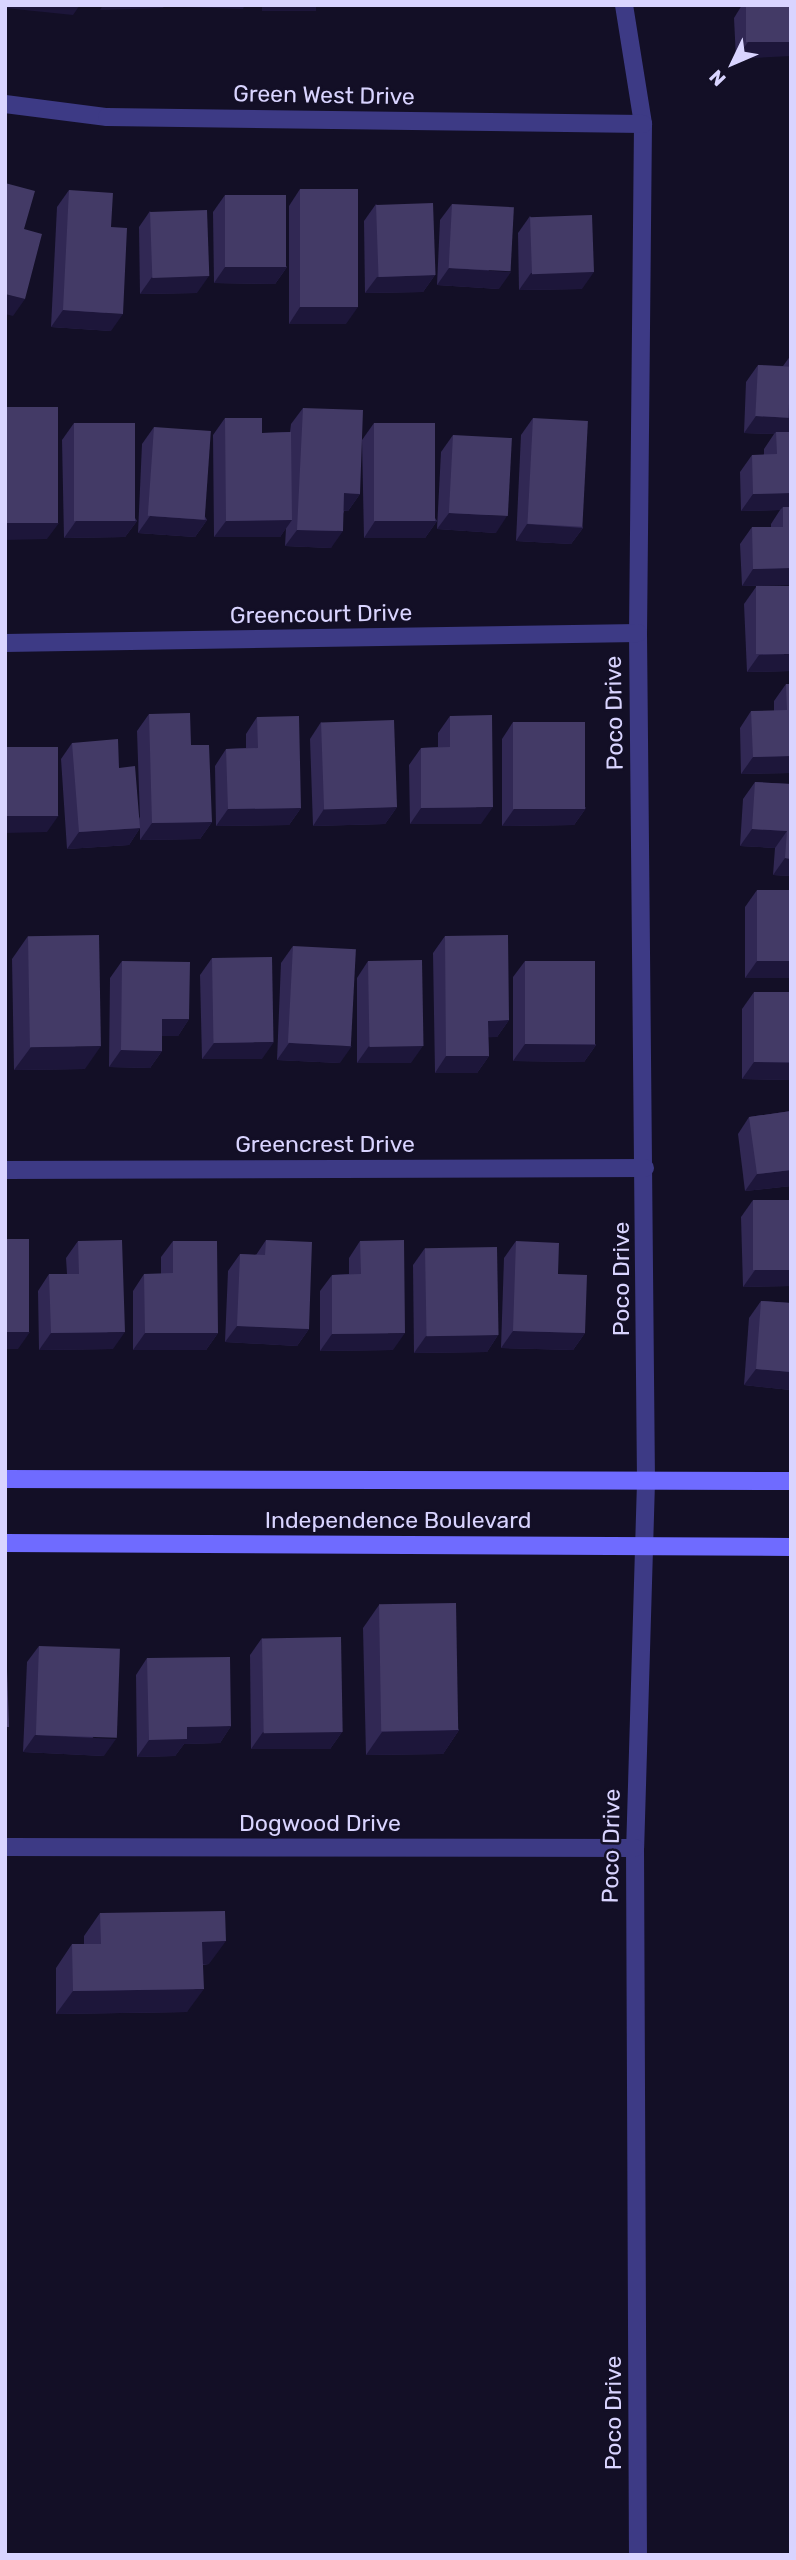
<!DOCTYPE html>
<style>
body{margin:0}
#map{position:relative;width:796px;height:2560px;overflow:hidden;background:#130f26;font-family:Rubik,sans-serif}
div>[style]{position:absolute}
.street>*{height:18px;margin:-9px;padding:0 9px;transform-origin:9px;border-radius:9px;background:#3d3a85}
.secondary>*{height:18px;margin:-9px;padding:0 9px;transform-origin:9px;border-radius:9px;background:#6f6bff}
.wall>*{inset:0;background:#312854}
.shaded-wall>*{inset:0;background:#1d163a;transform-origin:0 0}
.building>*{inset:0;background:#433a66;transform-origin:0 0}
span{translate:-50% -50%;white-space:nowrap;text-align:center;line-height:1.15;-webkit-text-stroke:5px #130f26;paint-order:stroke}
.street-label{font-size:23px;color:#d9d4ff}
.frame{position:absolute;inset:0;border:7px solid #d9d4ff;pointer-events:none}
.north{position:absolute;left:698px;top:28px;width:70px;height:70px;-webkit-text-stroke:5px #130f26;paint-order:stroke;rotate:226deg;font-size:19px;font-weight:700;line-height:28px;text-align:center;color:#d9d4ff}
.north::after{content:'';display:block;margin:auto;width:24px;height:32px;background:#d9d4ff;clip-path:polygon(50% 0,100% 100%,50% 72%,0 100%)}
</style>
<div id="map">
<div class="street">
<div style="left:624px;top:5px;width:121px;rotate:80.9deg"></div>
<div style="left:643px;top:124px;width:509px;rotate:90.56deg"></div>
<div style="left:638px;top:633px;width:849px;rotate:89.46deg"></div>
<div style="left:646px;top:1482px;width:366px;rotate:91.7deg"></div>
<div style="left:635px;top:1848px;width:707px;rotate:89.76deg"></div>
<div style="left:5px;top:104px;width:103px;rotate:7.3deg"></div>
<div style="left:107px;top:117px;width:536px;rotate:0.75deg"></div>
<div style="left:5px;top:643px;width:633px;rotate:-0.91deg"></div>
<div style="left:5px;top:1170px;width:640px;rotate:-0.18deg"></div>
<div style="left:5px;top:1847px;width:630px;rotate:0.09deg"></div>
</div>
<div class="secondary">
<div style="left:5px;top:1479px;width:786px;rotate:0.15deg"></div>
<div style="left:5px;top:1543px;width:786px;rotate:0.29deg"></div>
</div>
<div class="wall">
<div style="clip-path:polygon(742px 5px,791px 5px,736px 59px,734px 18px)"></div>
<div style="clip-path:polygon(300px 189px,346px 324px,289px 324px,289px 206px)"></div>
<div style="clip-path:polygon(69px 190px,111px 331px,51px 327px,57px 207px)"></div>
<div style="clip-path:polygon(225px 195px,287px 267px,275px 284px,214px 283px,213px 212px)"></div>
<div style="clip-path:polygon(376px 204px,435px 275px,423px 292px,365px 293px,364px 221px)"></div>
<div style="clip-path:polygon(452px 204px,499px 289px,437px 285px,440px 220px)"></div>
<div style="clip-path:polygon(150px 211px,197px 293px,140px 294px,139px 227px)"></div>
<div style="clip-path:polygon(530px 216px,582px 289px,519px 290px,518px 233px)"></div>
<div style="clip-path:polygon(791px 355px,791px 585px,742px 586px,740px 544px,752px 527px,771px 527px,771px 524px,780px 510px,741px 511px,740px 472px,752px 455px,764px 455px,764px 449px,774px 434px,744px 433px,746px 382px,758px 365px,783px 366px)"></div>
<div style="clip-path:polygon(303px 408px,360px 494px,348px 511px,344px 511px,331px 548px,285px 546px,286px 528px,280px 537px,214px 537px,213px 435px,225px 418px,262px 433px,290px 432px,291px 424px)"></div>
<div style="clip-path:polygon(533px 418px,583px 528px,571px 544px,516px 541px,521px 435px)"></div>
<div style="clip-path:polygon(74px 423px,137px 521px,125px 537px,64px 538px,62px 440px)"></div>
<div style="clip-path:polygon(374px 423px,437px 521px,425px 538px,364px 538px,362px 440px)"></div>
<div style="clip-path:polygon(154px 427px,207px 520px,195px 537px,138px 533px,142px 444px)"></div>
<div style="clip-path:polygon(453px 435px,496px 533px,437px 529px,441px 452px)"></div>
<div style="clip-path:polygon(756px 587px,791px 671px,747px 672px,744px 604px)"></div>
<div style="clip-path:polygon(786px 684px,791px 684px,791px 773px,741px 774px,740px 728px,751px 711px,774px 711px,774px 701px)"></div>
<div style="clip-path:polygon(149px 714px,191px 745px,212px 822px,200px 839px,140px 840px,140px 828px,129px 845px,67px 849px,61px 759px,72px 743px,119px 768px,140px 819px,137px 731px)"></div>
<div style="clip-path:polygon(450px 716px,481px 824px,410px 824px,409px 765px,421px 748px,438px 747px,438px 733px)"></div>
<div style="clip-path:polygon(257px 717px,301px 808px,289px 825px,216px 826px,215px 766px,226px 749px,246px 748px,246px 734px)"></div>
<div style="clip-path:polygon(321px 722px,397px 807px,385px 824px,313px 826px,310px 739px)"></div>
<div style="clip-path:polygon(513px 722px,586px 808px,574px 825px,502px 826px,502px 739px)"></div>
<div style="clip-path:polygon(755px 782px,791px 784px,791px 876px,773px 875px,775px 848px,740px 846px,743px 799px)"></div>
<div style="clip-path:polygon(757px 890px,791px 890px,791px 978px,745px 978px,745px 907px)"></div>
<div style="clip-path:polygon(28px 936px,85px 1069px,14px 1070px,12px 959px)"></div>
<div style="clip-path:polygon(445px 936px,509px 1020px,497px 1037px,488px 1037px,489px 1056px,477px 1073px,435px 1073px,433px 953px)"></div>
<div style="clip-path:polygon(293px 946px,340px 1063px,277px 1060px,281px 963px)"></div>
<div style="clip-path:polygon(212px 958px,262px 1059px,202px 1059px,200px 975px)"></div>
<div style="clip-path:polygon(122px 961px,189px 1019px,178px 1036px,162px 1036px,162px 1051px,150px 1068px,109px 1067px,110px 978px)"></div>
<div style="clip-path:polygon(368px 961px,411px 1063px,357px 1063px,357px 978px)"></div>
<div style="clip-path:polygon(525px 961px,596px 1045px,584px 1062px,513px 1061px,513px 977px)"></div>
<div style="clip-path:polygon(754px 992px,791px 992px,791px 1080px,742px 1079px,742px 1009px)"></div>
<div style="clip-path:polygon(791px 1111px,791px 1186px,745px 1191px,738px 1134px,749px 1117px)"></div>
<div style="clip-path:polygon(753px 1200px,791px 1286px,743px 1287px,741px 1217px)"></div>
<div style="clip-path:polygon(266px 1240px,309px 1329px,297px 1346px,225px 1342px,228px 1271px,240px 1254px,256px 1255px)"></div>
<div style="clip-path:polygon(78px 1241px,113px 1349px,39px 1350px,38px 1291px,49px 1274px,67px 1274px,66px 1258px)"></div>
<div style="clip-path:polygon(173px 1241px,218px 1333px,206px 1350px,133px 1350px,133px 1291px,144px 1274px,161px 1274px,161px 1257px)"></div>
<div style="clip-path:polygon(360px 1241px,393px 1350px,320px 1351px,320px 1291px,332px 1275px,349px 1274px,349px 1258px)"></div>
<div style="clip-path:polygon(516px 1241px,558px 1274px,585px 1333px,573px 1350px,501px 1348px,504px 1258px)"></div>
<div style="clip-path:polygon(425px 1248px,498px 1335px,487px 1352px,414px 1353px,413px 1265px)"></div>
<div style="clip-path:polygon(761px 1301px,791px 1303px,791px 1390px,744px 1385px,749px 1318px)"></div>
<div style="clip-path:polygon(379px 1605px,459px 1730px,443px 1754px,366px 1755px,363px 1628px)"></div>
<div style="clip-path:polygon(262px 1638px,342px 1732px,330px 1749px,251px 1749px,250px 1655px)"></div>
<div style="clip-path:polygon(39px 1646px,104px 1756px,23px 1752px,27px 1662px)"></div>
<div style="clip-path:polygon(147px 1658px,231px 1726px,220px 1743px,184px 1744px,175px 1756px,137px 1757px,136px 1675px)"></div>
<div style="clip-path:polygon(100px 1913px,209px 1964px,203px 1965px,187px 2012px,56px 2014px,56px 1968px,72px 1944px,84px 1944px,84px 1936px)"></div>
</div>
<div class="shaded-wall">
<div style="clip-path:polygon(5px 5px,80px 5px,73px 15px,5px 8px)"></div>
<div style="clip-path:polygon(103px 5px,165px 5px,163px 8px,100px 10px)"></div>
<div style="clip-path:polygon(184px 5px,245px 5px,243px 9px,183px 7px)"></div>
<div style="left:262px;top:5px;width:54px;height:6px"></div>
<div style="clip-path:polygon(791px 39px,791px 56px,736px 59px,748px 42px)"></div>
<div style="clip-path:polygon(225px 267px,287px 267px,275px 284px,214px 283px)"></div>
<div style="clip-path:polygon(449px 268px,511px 272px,499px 289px,437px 285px)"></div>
<div style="clip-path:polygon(594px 272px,582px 289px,519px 290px,531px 273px)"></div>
<div style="clip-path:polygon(435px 275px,423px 292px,365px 293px,377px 277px)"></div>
<div style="clip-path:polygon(209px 276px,197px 293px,140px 294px,152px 277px)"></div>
<div style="clip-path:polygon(5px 294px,25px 299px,13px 316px,5px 314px)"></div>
<div style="clip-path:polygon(300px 307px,358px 307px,346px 324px,289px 324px)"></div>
<div style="clip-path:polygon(63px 310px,123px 314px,111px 331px,51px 327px)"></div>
<div style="clip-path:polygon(756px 416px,791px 418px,791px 435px,776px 432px,774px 434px,744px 433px)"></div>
<div style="clip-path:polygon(344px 493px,360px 494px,348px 511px,333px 510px)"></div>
<div style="clip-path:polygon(791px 493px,791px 510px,783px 507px,780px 510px,741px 511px,753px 494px)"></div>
<div style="clip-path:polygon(449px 513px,507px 516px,496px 533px,437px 529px)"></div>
<div style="clip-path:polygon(150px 516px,207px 520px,195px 537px,138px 533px)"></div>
<div style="clip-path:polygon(292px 520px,280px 537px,214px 537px,226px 521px)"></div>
<div style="clip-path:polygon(76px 521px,137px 521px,125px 537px,64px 538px)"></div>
<div style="clip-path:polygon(375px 521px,437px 521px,425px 538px,364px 538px)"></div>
<div style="clip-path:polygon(5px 523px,59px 523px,47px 539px,5px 540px)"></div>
<div style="clip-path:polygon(527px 524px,583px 528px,571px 544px,516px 541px)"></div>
<div style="clip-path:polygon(297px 530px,343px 531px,331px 548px,285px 546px)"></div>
<div style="clip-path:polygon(791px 568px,791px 585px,742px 586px,753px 569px)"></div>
<div style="clip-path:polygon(791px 654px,791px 671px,747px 672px,759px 655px)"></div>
<div style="clip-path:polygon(791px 756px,791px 773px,741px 774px,753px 757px)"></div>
<div style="clip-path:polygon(397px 807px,385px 824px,313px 826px,324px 809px)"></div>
<div style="clip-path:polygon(493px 807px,481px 824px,410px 824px,421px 808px)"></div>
<div style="clip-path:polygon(301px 808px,289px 825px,216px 826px,228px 809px)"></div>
<div style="clip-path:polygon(586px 808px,574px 825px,502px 826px,514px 809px)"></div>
<div style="clip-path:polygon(59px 815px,47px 832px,5px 833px,5px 816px)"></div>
<div style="clip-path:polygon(212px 822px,200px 839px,140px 840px,152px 823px)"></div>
<div style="clip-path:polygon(140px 828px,129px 845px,67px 849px,79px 832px)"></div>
<div style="clip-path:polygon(752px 829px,787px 831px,775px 848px,740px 846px)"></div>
<div style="clip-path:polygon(785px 858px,791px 859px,791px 876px,773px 875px)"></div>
<div style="clip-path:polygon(757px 961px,791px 961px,791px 978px,745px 978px)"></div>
<div style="clip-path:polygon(162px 1019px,189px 1019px,178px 1036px,150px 1036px)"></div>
<div style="clip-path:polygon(509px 1020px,497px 1037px,476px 1038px,488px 1021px)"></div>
<div style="clip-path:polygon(274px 1042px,262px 1059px,202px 1059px,214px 1043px)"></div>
<div style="clip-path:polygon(289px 1043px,352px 1046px,340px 1063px,277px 1060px)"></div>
<div style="clip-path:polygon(525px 1044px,596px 1045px,584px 1062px,513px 1061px)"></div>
<div style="clip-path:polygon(101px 1046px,85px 1069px,14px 1070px,31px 1047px)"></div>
<div style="clip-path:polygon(369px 1046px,423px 1046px,411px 1063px,357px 1063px)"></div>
<div style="clip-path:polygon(121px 1050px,162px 1051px,150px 1068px,109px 1067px)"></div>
<div style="clip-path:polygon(446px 1056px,489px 1056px,477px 1073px,435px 1073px)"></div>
<div style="clip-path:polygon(754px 1062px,791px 1063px,791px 1080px,742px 1079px)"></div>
<div style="clip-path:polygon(791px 1170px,791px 1186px,745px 1191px,757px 1174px)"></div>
<div style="clip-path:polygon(791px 1269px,791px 1286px,743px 1287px,755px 1270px)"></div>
<div style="clip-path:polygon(237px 1326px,309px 1329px,297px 1346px,225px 1342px)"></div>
<div style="clip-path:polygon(513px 1331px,585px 1333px,573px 1350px,501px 1348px)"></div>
<div style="clip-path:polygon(5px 1332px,30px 1332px,18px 1349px,5px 1349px)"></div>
<div style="clip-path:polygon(125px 1332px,113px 1349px,39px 1350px,51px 1333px)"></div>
<div style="clip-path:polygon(145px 1333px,218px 1333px,206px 1350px,133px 1350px)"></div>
<div style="clip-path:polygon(405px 1333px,393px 1350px,320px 1351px,332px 1334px)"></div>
<div style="clip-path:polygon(498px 1335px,487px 1352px,414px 1353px,426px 1336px)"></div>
<div style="clip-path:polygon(756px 1369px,791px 1372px,791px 1390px,744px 1385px)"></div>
<div style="clip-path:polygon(231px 1726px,220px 1743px,184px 1744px,175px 1756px,137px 1757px,149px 1740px,187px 1727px)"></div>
<div style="clip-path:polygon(459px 1730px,443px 1754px,366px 1755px,382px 1732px)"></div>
<div style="clip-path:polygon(263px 1732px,342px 1732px,330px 1749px,251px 1749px)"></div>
<div style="clip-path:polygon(35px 1735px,116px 1739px,104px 1756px,23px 1752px)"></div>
<div style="clip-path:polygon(226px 1941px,209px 1964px,186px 1965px,202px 1942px)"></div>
<div style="clip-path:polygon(204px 1989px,187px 2012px,56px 2014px,73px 1991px)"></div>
</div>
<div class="building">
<div style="left:746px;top:5px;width:45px;height:37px"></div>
<div style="clip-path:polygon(5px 183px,35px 191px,24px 229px,42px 234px,25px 299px,5px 294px)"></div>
<div style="left:300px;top:189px;width:58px;height:118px"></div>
<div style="clip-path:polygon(69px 190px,113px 193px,111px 227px,127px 228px,123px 314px,63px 310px)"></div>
<div style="left:225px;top:195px;width:61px;height:72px"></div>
<div style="left:433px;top:203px;width:72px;height:57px;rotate:88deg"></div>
<div style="left:452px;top:204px;width:62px;height:64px;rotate:3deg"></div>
<div style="left:207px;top:210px;width:66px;height:57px;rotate:88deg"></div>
<div style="left:592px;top:215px;width:57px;height:62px;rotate:88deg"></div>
<div style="left:758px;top:365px;width:33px;height:51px;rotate:3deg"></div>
<div style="left:5px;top:407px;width:53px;height:116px"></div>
<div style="clip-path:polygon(303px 408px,363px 410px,360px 494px,344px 493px,343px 531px,297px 530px)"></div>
<div style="clip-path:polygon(225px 418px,262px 418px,262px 433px,291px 432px,292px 520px,226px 521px)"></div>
<div style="left:533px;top:418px;width:55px;height:106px;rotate:3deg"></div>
<div style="left:74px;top:423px;width:61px;height:98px"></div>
<div style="left:374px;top:423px;width:61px;height:98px"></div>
<div style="left:154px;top:427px;width:57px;height:89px;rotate:4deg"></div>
<div style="clip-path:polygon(776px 432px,791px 432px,791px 493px,753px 494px,752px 455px,777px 454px)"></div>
<div style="left:453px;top:435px;width:59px;height:78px;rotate:3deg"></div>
<div style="clip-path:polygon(783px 507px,791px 507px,791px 568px,753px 569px,752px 527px,783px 527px)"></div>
<div style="left:791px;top:586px;width:68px;height:35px;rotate:90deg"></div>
<div style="clip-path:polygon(786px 684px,791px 684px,791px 756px,753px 757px,751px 711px,787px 710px)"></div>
<div style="clip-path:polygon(190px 713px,191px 745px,209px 745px,212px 822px,152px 823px,149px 714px)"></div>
<div style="clip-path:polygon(492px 715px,493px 807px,421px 808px,421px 748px,450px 747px,450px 716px)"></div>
<div style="clip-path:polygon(299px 716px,301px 808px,228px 809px,226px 749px,258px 748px,257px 717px)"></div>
<div style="left:394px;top:720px;width:87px;height:73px;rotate:88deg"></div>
<div style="left:513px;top:722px;width:72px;height:87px"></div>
<div style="clip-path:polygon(118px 739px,119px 768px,135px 766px,140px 828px,79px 832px,72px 743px)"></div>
<div style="left:5px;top:747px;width:53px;height:69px"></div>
<div style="clip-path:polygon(755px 782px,791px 784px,791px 859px,785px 858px,787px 831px,752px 829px)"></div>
<div style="left:757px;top:890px;width:34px;height:71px"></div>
<div style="left:99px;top:935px;width:111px;height:71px;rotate:89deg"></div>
<div style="clip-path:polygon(508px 935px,509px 1020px,488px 1021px,489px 1056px,446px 1056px,445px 936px)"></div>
<div style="left:293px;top:946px;width:63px;height:97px;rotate:3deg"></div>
<div style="left:272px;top:957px;width:85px;height:60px;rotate:89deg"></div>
<div style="left:422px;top:960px;width:86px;height:54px;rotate:89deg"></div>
<div style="clip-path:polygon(122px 961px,190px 962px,189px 1019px,162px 1019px,162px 1051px,121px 1050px)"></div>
<div style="left:525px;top:961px;width:70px;height:83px"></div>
<div style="clip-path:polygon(5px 962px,6px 962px,7px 1019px,5px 1019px)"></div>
<div style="left:754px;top:992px;width:37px;height:70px"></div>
<div style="clip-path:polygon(791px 1111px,791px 1170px,757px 1174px,749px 1117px)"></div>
<div style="left:753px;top:1200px;width:38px;height:70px"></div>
<div style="left:5px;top:1239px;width:24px;height:93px"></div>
<div style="clip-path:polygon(122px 1240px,125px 1332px,51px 1333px,49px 1274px,79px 1274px,78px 1241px)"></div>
<div style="clip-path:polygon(266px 1240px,312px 1242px,309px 1329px,237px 1326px,240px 1254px,265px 1255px)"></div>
<div style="clip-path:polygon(404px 1240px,405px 1333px,332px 1334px,332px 1275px,361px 1274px,360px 1241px)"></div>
<div style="clip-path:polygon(173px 1241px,217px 1241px,218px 1333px,145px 1333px,144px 1274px,173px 1273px)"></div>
<div style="clip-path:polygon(516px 1241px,559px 1243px,558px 1274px,587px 1275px,585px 1333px,513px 1331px)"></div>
<div style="left:497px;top:1247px;width:88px;height:72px;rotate:89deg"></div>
<div style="clip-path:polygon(761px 1301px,791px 1303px,791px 1372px,756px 1369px)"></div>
<div style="left:456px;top:1603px;width:127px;height:77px;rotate:89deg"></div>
<div style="clip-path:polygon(5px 1612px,9px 1727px,5px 1727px)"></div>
<div style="left:341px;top:1637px;width:95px;height:79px;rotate:89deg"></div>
<div style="left:39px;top:1646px;width:81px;height:89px;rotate:2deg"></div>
<div style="clip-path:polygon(230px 1657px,231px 1726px,187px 1727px,187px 1739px,149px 1740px,147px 1658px)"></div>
<div style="clip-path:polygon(225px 1911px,226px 1941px,202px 1942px,204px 1989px,73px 1991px,72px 1944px,101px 1944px,100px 1913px)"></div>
</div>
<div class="street-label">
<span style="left:324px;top:95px;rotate:1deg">Green West Drive</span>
<span style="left:321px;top:614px;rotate:-1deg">Greencourt Drive</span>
<span style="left:614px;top:713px;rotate:-91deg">Poco Drive</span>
<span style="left:325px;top:1144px">Greencrest Drive</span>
<span style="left:621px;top:1279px;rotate:-90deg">Poco Drive</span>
<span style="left:398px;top:1520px">Independence Boulevard</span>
<span style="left:320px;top:1823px">Dogwood Drive</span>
<span style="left:611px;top:1846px;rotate:-89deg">Poco Drive</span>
<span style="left:613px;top:2413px;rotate:-90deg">Poco Drive</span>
</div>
<div class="frame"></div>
<div class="north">N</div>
</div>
